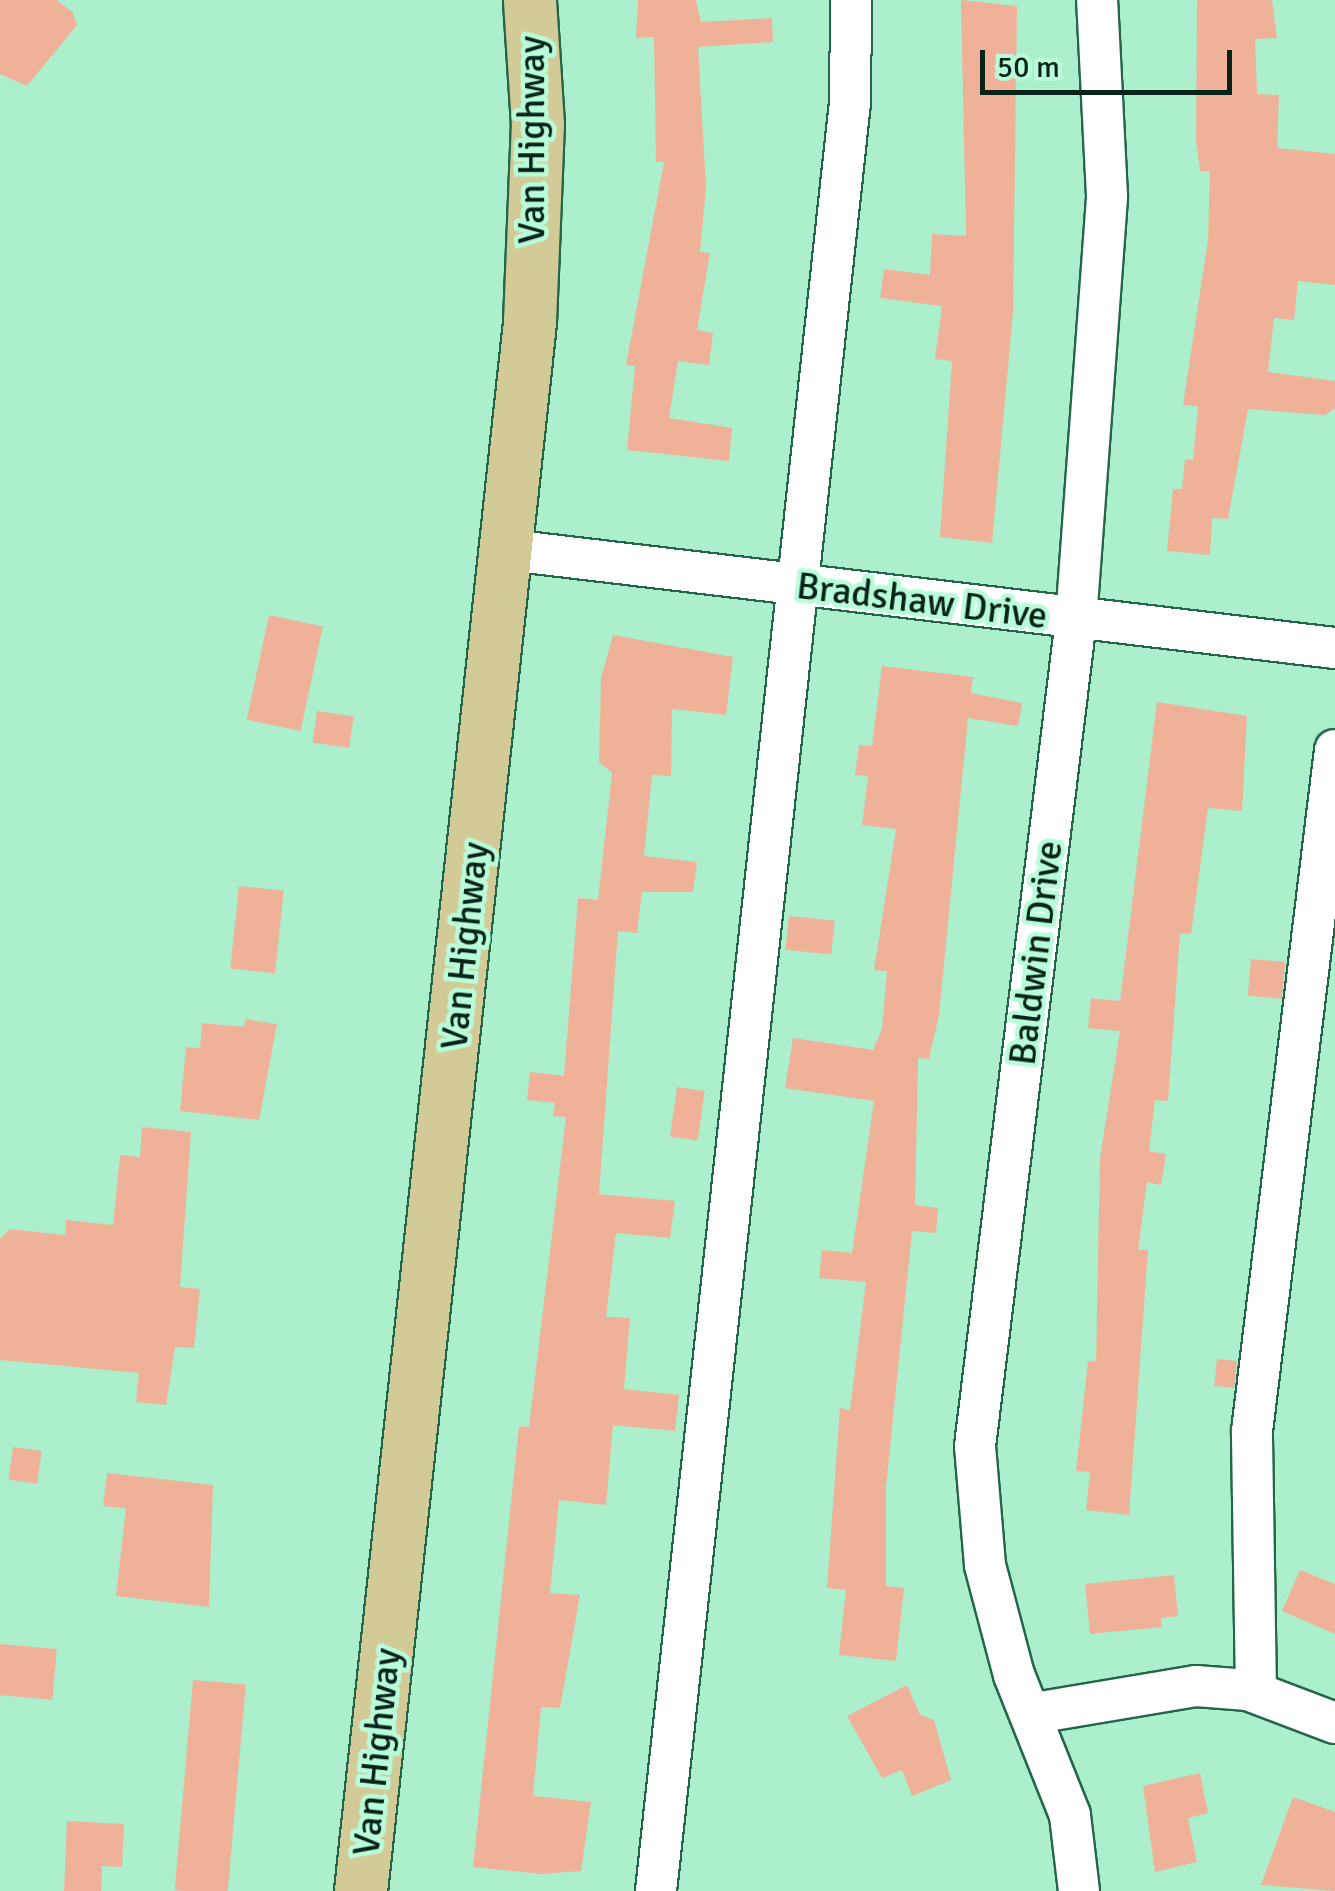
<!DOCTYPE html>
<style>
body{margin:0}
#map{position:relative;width:1335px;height:1891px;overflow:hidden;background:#acefcd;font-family:Signika,sans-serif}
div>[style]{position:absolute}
.building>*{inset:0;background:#f0b199;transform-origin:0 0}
.roads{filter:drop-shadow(2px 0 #24664a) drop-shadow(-2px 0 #24664a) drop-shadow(0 2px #24664a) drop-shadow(0 -2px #24664a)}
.minor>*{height:40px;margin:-20px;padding:0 20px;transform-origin:20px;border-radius:20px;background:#fff}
.major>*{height:52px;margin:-26px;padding:0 26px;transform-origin:26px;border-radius:26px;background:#d2cb97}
span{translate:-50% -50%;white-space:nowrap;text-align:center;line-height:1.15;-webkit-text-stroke:9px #b9fcda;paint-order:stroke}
.street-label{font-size:38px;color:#082418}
.scale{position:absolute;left:980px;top:50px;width:252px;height:45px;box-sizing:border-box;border:5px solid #082418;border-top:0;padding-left:12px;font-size:30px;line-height:35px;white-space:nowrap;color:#082418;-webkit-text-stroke:8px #b9fcda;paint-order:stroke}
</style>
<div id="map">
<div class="building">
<div style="clip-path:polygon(0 0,57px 0,73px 13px,77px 25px,27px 86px,0 74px)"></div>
<div style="clip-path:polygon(638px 0,696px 0,701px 22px,772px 18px,773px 42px,698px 47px,706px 188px,700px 252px,710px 253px,697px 330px,713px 333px,709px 365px,678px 361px,669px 418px,732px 428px,729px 461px,627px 450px,635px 366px,626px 365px,664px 162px,656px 162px,654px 37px,636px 38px)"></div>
<div style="clip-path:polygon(961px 0,1017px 6px,1013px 312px,992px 543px,940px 537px,952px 361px,935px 359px,942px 306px,880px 298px,884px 269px,930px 275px,932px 234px,966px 236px)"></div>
<div style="clip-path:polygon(1197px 0,1272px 0,1277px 38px,1255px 39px,1257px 94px,1279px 95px,1277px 148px,1335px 154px,1335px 285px,1298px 281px,1294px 320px,1274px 318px,1268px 372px,1335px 381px,1335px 408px,1325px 415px,1248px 409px,1228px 519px,1212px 518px,1210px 555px,1167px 551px,1173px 489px,1182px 489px,1185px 459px,1193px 460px,1198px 406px,1183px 405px,1208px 240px,1210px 171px,1200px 171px,1196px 140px)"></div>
<div style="left:269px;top:615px;width:55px;height:107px;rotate:12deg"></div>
<div style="clip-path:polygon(613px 635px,733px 657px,726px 715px,672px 709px,671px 776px,652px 775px,644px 856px,697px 862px,693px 892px,642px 892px,637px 933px,618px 931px,599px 1194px,675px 1201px,670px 1238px,616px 1233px,606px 1317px,630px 1318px,624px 1389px,679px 1395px,675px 1431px,613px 1425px,606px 1505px,559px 1500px,550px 1593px,580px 1595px,560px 1708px,541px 1707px,533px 1796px,591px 1802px,581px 1871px,541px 1874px,473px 1867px,519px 1426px,529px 1427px,566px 1117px,553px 1116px,555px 1103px,527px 1100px,530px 1072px,564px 1076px,578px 898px,598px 900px,612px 773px,599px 762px,601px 678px)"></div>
<div style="clip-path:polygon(882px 666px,973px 677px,971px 693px,1022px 703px,1018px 726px,968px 718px,939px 1015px,929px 1059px,918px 1058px,915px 1205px,938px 1208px,936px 1233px,912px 1231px,886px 1487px,886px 1586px,904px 1588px,896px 1661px,839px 1655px,846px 1590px,827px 1588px,840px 1408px,850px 1410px,866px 1282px,819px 1278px,822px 1250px,852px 1253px,874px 1101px,785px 1088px,793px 1038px,873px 1050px,882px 1029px,887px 971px,874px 970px,896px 829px,862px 825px,868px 776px,855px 775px,859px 745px,872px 746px)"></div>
<div style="clip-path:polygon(1157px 702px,1247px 716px,1242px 811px,1208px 808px,1191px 934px,1180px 933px,1168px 1101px,1155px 1100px,1149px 1151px,1166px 1154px,1161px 1185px,1147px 1182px,1138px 1250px,1148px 1250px,1129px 1515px,1086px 1510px,1090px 1472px,1076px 1471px,1088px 1361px,1096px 1362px,1100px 1158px,1120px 1031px,1088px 1028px,1091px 998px,1120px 1001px)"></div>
<div style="left:317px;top:711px;width:37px;height:32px;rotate:8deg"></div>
<div style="left:239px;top:886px;width:45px;height:83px;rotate:6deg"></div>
<div style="left:789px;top:916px;width:46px;height:34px;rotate:6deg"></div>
<div style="left:1251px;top:959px;width:34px;height:37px;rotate:5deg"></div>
<div style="clip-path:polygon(245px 1019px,277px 1024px,259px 1120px,180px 1111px,186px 1047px,200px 1048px,202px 1023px,244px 1027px)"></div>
<div style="left:677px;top:1087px;width:28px;height:50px;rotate:8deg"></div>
<div style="clip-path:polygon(142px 1127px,191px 1132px,180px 1287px,200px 1289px,194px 1348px,175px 1347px,166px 1405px,136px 1402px,139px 1373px,0 1360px,0 1239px,10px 1229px,65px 1235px,66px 1220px,113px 1225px,120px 1155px,140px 1157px)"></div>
<div style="left:1217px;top:1359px;width:20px;height:27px;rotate:6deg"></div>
<div style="left:13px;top:1447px;width:29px;height:33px;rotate:8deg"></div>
<div style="clip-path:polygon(107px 1473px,213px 1485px,209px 1607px,116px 1596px,126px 1508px,103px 1506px)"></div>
<div style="clip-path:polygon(1300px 1570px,1335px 1584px,1335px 1634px,1282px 1611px)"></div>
<div style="clip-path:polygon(1174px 1575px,1178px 1616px,1161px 1618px,1162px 1627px,1090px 1634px,1085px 1584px)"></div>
<div style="left:0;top:1644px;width:57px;height:51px;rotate:5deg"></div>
<div style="left:193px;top:1680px;width:53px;height:211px;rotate:5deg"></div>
<div style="clip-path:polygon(907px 1685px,920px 1715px,934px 1720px,951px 1780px,912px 1796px,902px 1770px,882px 1778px,847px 1716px)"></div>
<div style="clip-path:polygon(1200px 1773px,1208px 1813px,1188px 1818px,1197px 1862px,1155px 1872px,1143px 1786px)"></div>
<div style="clip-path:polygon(1293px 1797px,1335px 1812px,1335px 1891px,1261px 1885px)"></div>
<div style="clip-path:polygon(67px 1821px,124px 1824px,122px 1867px,102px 1866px,101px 1891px,64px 1891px)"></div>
</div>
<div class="roads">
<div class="minor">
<div style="left:509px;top:550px;width:832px;rotate:6.77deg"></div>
<div style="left:1256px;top:1692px;width:261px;rotate:-90.9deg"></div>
<div style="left:1252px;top:1431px;width:686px;rotate:-83.05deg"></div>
<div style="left:1035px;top:1713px;width:163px;rotate:-9.5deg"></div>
<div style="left:1196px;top:1686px;width:52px;rotate:4.4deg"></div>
<div style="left:1248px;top:1690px;width:93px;rotate:20.8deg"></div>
<div style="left:656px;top:1891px;width:1798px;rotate:-83.81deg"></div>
<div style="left:850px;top:103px;width:103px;rotate:-89.4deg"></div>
<div style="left:1079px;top:1891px;width:77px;rotate:-96.8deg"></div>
<div style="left:1070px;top:1815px;width:151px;rotate:-111.8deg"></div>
<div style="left:1014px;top:1675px;width:114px;rotate:-104.8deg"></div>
<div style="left:985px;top:1565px;width:119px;rotate:-94.8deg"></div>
<div style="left:975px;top:1446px;width:832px;rotate:-83.03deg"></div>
<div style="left:1076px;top:620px;width:425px;rotate:-85.8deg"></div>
<div style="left:1107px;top:196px;width:196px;rotate:-92.9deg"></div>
</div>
<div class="major">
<div style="left:361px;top:1891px;width:1578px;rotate:-83.85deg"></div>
<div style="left:530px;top:322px;width:197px;rotate:-87.7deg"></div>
<div style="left:538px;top:125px;width:125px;rotate:-93.7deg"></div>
</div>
</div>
<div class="street-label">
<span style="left:532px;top:140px;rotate:-90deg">Van Highway</span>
<span style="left:922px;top:601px;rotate:7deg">Bradshaw Drive</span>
<span style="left:465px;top:946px;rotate:-84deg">Van Highway</span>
<span style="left:1036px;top:953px;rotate:-83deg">Baldwin Drive</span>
<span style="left:377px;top:1752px;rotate:-84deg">Van Highway</span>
</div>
<div class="scale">50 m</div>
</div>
